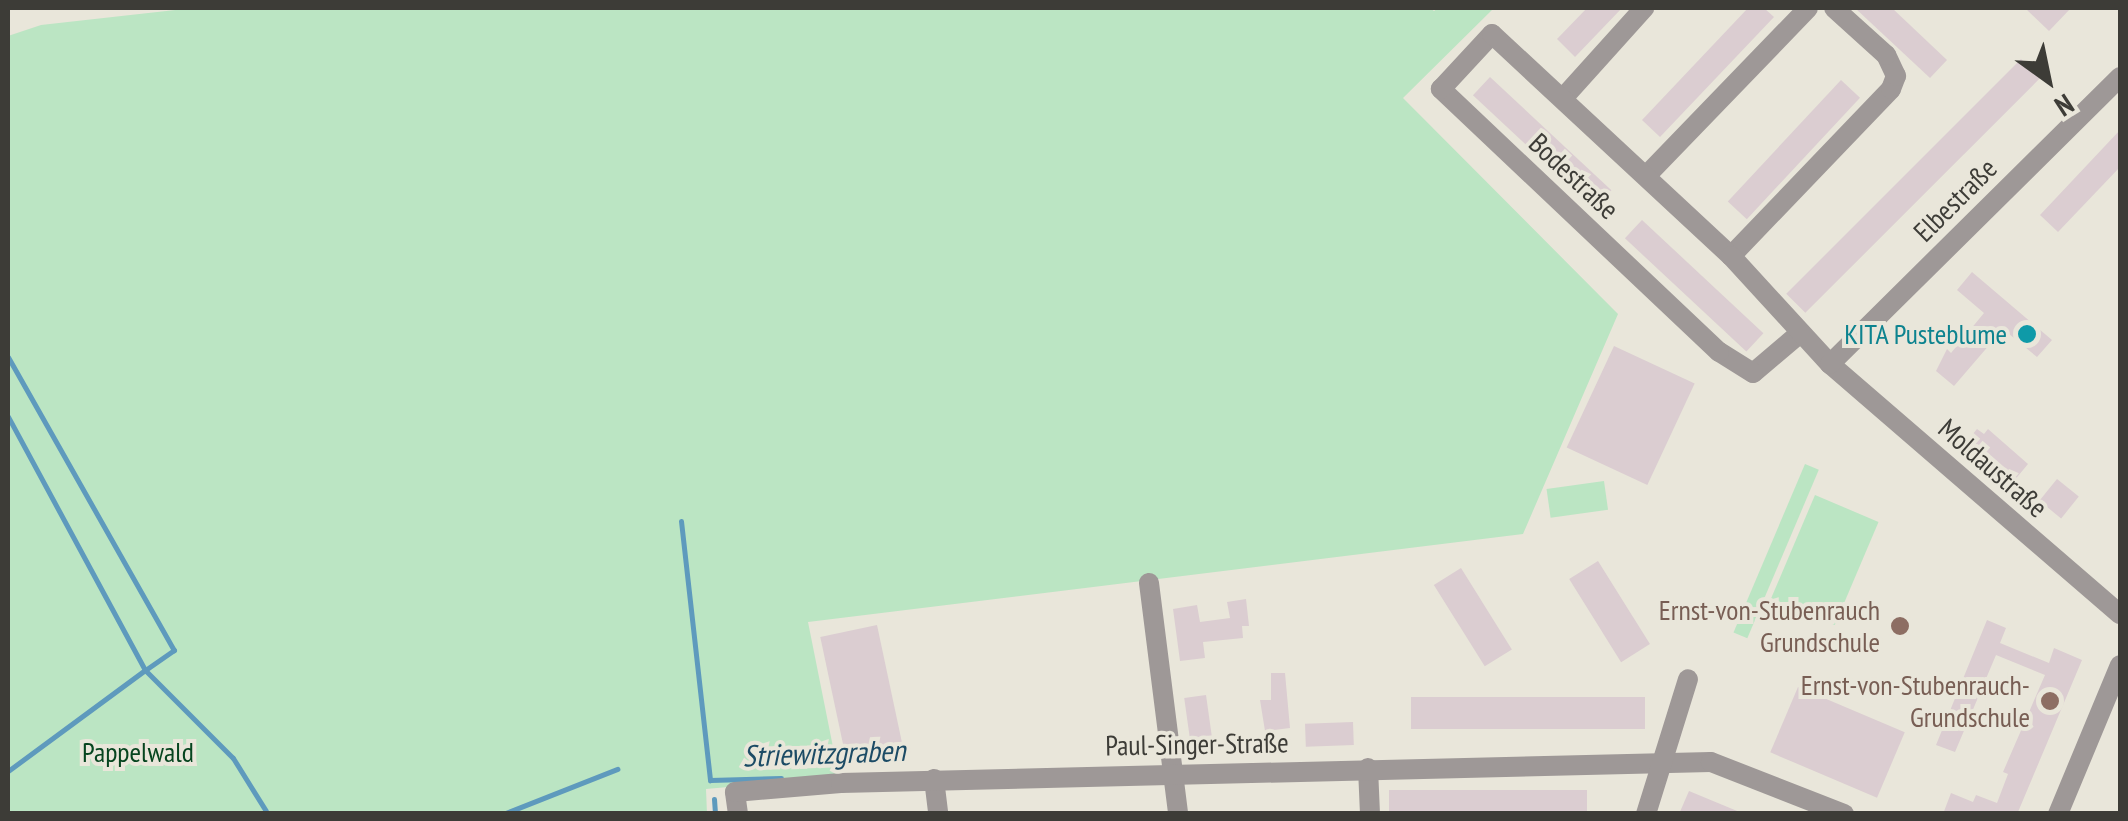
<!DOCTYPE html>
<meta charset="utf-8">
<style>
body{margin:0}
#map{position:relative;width:2128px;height:821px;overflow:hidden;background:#e9e6da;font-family:"PT Sans Narrow",sans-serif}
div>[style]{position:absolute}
.green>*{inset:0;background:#bbe5c3;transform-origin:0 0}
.stream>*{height:5px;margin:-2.5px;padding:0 2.5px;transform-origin:2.5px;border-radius:2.5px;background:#5e9abd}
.building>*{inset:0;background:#dbcdd1;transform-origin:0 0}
.minor>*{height:20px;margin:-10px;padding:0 10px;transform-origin:10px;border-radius:10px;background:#9e9897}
.dots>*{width:28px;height:28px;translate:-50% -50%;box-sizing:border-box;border:5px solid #e9e6da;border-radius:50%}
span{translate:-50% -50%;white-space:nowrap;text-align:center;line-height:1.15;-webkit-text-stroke:8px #e9e6da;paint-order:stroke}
.street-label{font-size:28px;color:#3d3c37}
.culture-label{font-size:28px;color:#0d838f}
.right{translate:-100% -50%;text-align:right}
.education-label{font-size:28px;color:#785e54}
.park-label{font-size:28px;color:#06451f}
.water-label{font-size:30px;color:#1c4b65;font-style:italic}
.frame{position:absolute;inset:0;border:10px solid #3d3c37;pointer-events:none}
.north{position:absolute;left:1998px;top:30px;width:100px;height:100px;-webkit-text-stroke:8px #e9e6da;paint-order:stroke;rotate:147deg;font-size:28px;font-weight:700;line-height:40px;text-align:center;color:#3d3c37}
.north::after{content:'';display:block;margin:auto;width:35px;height:45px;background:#3d3c37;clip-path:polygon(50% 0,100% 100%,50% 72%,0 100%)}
</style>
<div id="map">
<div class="green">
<div style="clip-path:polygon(193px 8px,1430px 8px,1434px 11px,1438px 8px,1494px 8px,1403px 98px,1618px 314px,1523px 534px,808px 622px,839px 777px,706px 789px,707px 814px,8px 813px,8px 36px,41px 25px)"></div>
<div style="left:1805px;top:464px;width:15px;height:183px;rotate:23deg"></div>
<div style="left:1604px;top:481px;width:29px;height:58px;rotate:82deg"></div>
<div style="left:1815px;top:495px;width:69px;height:112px;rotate:23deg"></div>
</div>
<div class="stream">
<div style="left:8px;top:357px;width:337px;rotate:60.5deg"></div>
<div style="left:174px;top:650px;width:35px;rotate:145deg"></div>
<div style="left:145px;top:670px;width:288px;rotate:-118.4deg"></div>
<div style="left:681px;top:521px;width:261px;rotate:83.6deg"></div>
<div style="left:710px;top:780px;width:71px;rotate:-1.6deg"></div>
<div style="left:8px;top:771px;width:170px;rotate:-36.4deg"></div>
<div style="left:145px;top:670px;width:124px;rotate:45deg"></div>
<div style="left:233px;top:758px;width:62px;rotate:58.1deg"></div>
<div style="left:714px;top:799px;width:15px;rotate:86deg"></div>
<div style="left:503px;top:814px;width:123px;rotate:-21.5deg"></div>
</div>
<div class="building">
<div style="clip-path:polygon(1587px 8px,1622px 8px,1575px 57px,1557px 39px)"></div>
<div style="clip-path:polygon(1748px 8px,1764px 8px,1774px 17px,1660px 137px,1642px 120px)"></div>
<div style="clip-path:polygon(1855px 8px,1892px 8px,1947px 60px,1930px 78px)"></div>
<div style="clip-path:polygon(2025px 8px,2071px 8px,2049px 31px)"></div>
<div style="left:2021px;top:59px;width:27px;height:332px;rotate:45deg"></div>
<div style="left:1490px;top:77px;width:166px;height:25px;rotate:43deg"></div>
<div style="left:1841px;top:80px;width:26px;height:166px;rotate:43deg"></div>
<div style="clip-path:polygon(2120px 130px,2120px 167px,2058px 232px,2040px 215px)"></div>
<div style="left:1642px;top:220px;width:166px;height:25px;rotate:43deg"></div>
<div style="clip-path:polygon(1972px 272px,2052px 340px,2037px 357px,2003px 329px,1954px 386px,1936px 371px,1947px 349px,1951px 353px,1984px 313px,1957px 290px)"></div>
<div style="left:1614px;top:346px;width:89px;height:112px;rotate:25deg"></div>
<div style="clip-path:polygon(1977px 429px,1984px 434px,1988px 429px,2028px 464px,2013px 482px,1967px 441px)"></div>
<div style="left:2057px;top:479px;width:28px;height:28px;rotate:39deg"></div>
<div style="left:1598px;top:561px;width:98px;height:34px;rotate:58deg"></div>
<div style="left:1461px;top:568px;width:96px;height:32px;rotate:58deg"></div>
<div style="clip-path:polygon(1246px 599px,1249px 626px,1242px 626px,1243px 638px,1203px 642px,1205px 658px,1180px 661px,1173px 609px,1197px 605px,1200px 622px,1230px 618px,1227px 602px)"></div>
<div style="clip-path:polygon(1987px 620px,2006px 628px,2000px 643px,2049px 663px,2054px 648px,2082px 660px,2018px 812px,2021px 814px,1943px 814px,1951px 793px,1973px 802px,1976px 795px,1997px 803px,2008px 774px,2003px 772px,2045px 675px,1996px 655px,1955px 752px,1936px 745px)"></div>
<div style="left:877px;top:625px;width:127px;height:58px;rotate:78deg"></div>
<div style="clip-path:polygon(1271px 673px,1285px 673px,1290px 728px,1265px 731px,1260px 700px,1271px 700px)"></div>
<div style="left:1798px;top:687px;width:116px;height:71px;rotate:23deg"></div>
<div style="left:1206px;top:695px;width:41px;height:22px;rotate:82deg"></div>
<div style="left:1645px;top:697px;width:32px;height:234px;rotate:90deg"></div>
<div style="left:1353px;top:722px;width:23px;height:48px;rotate:88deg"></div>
<div style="left:1587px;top:790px;width:24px;height:198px;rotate:90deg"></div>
<div style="clip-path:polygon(1689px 791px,1742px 813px,1742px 814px,1679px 814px)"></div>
</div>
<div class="minor">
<div style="left:1564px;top:97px;width:120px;rotate:-48deg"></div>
<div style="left:1646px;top:176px;width:233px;rotate:-46deg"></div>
<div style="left:1731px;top:256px;width:231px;rotate:-46.2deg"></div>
<div style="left:1891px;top:89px;width:14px;rotate:-69deg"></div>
<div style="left:1896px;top:76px;width:23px;rotate:-115deg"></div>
<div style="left:1886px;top:55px;width:70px;rotate:-137.9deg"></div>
<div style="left:1799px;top:334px;width:60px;rotate:139.7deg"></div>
<div style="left:1753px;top:373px;width:40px;rotate:-148deg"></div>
<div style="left:1719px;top:352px;width:383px;rotate:-136.6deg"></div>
<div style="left:1441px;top:89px;width:75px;rotate:-47.2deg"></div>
<div style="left:1492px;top:34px;width:326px;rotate:42.9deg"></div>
<div style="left:1731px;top:256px;width:147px;rotate:47.5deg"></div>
<div style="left:1830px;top:364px;width:383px;rotate:40.8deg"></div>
<div style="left:1830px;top:364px;width:408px;rotate:-44.7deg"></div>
<div style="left:1149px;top:583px;width:233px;rotate:82.8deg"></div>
<div style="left:1368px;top:768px;width:46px;rotate:87.5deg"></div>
<div style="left:934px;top:779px;width:35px;rotate:83deg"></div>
<div style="left:738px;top:814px;width:22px;rotate:-98deg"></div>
<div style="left:735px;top:792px;width:106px;rotate:-4.9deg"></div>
<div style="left:841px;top:783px;width:870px;rotate:-1.38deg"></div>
<div style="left:1711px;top:762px;width:143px;rotate:21.4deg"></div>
<div style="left:1646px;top:814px;width:141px;rotate:-72.7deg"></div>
<div style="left:2058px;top:814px;width:161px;rotate:-67.4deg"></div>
</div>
<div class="dots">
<div style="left:2027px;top:334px;background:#0f9aa8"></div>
<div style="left:1900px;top:626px;background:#8d6e63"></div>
<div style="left:2050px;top:701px;background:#8d6e63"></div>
</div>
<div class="street-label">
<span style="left:1574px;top:176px;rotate:43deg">Bodestraße</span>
<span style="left:1955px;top:200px;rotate:-45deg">Elbestraße</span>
<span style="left:1993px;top:468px;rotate:41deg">Moldaustraße</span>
<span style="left:1197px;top:744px;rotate:-1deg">Paul-Singer-Straße</span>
</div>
<div class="culture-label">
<span class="right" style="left:2007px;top:334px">KITA Pusteblume</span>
</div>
<div class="education-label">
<span class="right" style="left:1880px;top:626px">Ernst-von-Stubenrauch<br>Grundschule</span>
<span class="right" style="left:2030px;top:701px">Ernst-von-Stubenrauch-<br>Grundschule</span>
</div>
<div class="park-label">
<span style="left:138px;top:752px">Pappelwald</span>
</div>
<div class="water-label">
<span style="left:824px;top:753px;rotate:-2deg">Striewitzgraben</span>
</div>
<div class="frame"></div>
<div class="north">N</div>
</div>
